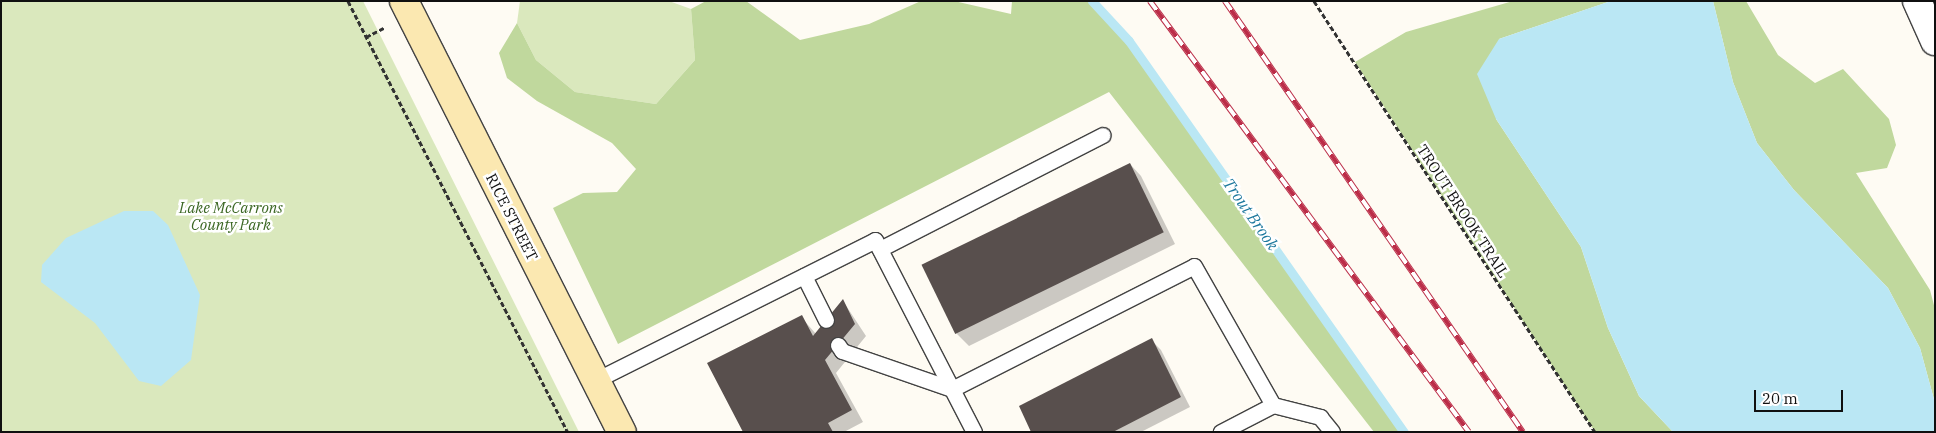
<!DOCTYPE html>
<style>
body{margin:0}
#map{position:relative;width:1936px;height:433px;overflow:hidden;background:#fefbf3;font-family:"IBM Plex Serif",serif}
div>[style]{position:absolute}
.green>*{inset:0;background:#dae8bd}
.forest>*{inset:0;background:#c0d89d}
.water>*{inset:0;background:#bae7f4}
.shadow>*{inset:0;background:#0003}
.stream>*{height:9px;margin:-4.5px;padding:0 4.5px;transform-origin:4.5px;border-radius:4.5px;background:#bae7f4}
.building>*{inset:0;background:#584f4d;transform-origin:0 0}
.path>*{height:3px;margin-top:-1.5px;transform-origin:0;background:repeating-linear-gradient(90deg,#323232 0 5px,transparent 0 7.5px)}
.roads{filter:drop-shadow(1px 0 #434343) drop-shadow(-1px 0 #434343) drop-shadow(0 1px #434343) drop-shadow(0 -1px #434343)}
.service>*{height:15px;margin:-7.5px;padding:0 7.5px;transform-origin:7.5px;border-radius:7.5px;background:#fff}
.minor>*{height:28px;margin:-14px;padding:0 14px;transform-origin:14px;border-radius:14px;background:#fff}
.secondary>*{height:28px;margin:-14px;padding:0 14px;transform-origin:14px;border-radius:14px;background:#fbe8b1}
.rail>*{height:5.5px;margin-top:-2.75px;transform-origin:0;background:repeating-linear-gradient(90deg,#fff 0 11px,#bb2d48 0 22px);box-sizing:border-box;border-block:1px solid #bb2d48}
span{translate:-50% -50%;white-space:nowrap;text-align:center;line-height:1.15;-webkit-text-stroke:5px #fff;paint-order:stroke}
.park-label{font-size:15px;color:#3a6622;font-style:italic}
.street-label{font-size:15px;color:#101010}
.water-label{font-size:16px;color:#1d789d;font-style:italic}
.frame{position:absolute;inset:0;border:2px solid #101010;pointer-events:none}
.scale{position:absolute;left:1754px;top:390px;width:89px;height:22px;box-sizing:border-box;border:2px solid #101010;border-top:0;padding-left:6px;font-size:15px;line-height:18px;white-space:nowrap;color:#101010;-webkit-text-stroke:4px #fff;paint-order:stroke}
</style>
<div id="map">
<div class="green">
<div style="clip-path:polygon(1px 1px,363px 1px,579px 432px,1px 432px)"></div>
<div style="clip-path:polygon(520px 1px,669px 1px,691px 9px,695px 60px,656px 104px,575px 92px,536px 60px,517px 23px)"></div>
</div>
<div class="forest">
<div style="clip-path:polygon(706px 1px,746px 1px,800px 40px,869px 24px,921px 1px,954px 1px,1011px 14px,1012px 1px,1092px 1px,1129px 41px,1407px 432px,1374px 432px,1109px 92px,618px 344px,553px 208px,583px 193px,617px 192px,636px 169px,612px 143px,537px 101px,507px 78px,499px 53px,517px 23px,536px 60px,575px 92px,656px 104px,695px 60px,691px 9px)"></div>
<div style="clip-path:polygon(1513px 1px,1611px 1px,1499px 39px,1496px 119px,1581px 247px,1608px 328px,1639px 396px,1673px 432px,1595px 432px,1355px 62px,1406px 32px)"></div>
<div style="clip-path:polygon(1713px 1px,1746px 1px,1778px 55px,1815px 83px,1843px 69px,1889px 119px,1896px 145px,1887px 168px,1856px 173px,1930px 290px,1935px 309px,1935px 403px,1920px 348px,1888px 288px,1794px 190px,1757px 143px,1733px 82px)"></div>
</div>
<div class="water">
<div style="clip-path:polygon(1611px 1px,1713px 1px,1733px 82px,1757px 143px,1794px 190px,1888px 288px,1920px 348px,1935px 403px,1935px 432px,1673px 432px,1639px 396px,1608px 328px,1581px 247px,1496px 119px,1477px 74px,1499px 39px)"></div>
<div style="clip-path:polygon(124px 211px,153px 211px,168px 225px,200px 295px,191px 360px,161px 386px,139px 381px,95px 323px,41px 282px,42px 265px,66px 238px)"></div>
</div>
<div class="shadow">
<div style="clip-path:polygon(1130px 164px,1141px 176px,1175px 244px,969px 346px,957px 334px,924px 267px)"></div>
<div style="clip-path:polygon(843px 301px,866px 336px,836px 373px,863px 422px,844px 432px,745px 432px,801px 317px,816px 334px)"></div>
<div style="clip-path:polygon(1151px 340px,1161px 350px,1190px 407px,1141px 432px,1032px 432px)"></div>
</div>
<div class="stream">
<div style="left:1092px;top:1px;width:54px;rotate:47.2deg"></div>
<div style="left:1129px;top:41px;width:478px;rotate:54.9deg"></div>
</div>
<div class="building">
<div style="left:1130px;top:163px;width:77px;height:232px;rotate:64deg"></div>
<div style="clip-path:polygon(843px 299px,855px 324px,825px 360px,852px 410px,828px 423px,833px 432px,743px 432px,707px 363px,802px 315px,813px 336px)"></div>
<div style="clip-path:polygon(1152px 338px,1181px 397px,1113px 432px,1031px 432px,1019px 406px)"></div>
</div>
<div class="path">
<div style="left:348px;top:1px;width:484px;rotate:63deg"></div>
<div style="left:1314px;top:1px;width:515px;rotate:56.9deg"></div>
<div style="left:366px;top:37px;width:20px;rotate:-27deg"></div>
</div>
<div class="roads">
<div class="service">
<div style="left:880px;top:249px;width:250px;rotate:-27.1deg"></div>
<div style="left:804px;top:276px;width:49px;rotate:63.4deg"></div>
<div style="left:838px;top:345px;width:7px;rotate:56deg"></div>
<div style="left:842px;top:351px;width:116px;rotate:19.1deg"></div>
<div style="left:952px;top:389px;width:271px;rotate:-26.9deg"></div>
<div style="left:1194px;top:266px;width:160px;rotate:60.4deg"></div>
<div style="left:1273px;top:405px;width:59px;rotate:152.6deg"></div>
<div style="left:596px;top:380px;width:312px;rotate:-26.6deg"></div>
<div style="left:875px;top:240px;width:216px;rotate:62.7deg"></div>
<div style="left:1273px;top:405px;width:49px;rotate:14.3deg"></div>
<div style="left:1320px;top:417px;width:19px;rotate:51deg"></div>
</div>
<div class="minor">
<div style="left:1917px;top:1px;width:44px;rotate:65.8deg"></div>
</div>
<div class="secondary">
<div style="left:404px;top:1px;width:483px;rotate:63.2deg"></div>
</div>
</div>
<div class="rail">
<div style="left:1150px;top:1px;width:536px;rotate:53.49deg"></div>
<div style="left:1225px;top:1px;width:524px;rotate:55.34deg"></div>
</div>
<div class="park-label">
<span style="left:231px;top:216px">Lake McCarrons<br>County Park</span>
</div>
<div class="street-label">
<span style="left:1463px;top:211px;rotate:57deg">TROUT BROOK TRAIL</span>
<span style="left:512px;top:217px;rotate:63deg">RICE STREET</span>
</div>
<div class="water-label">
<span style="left:1251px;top:214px;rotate:55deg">Trout Brook</span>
</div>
<div class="frame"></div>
<div class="scale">20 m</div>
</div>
